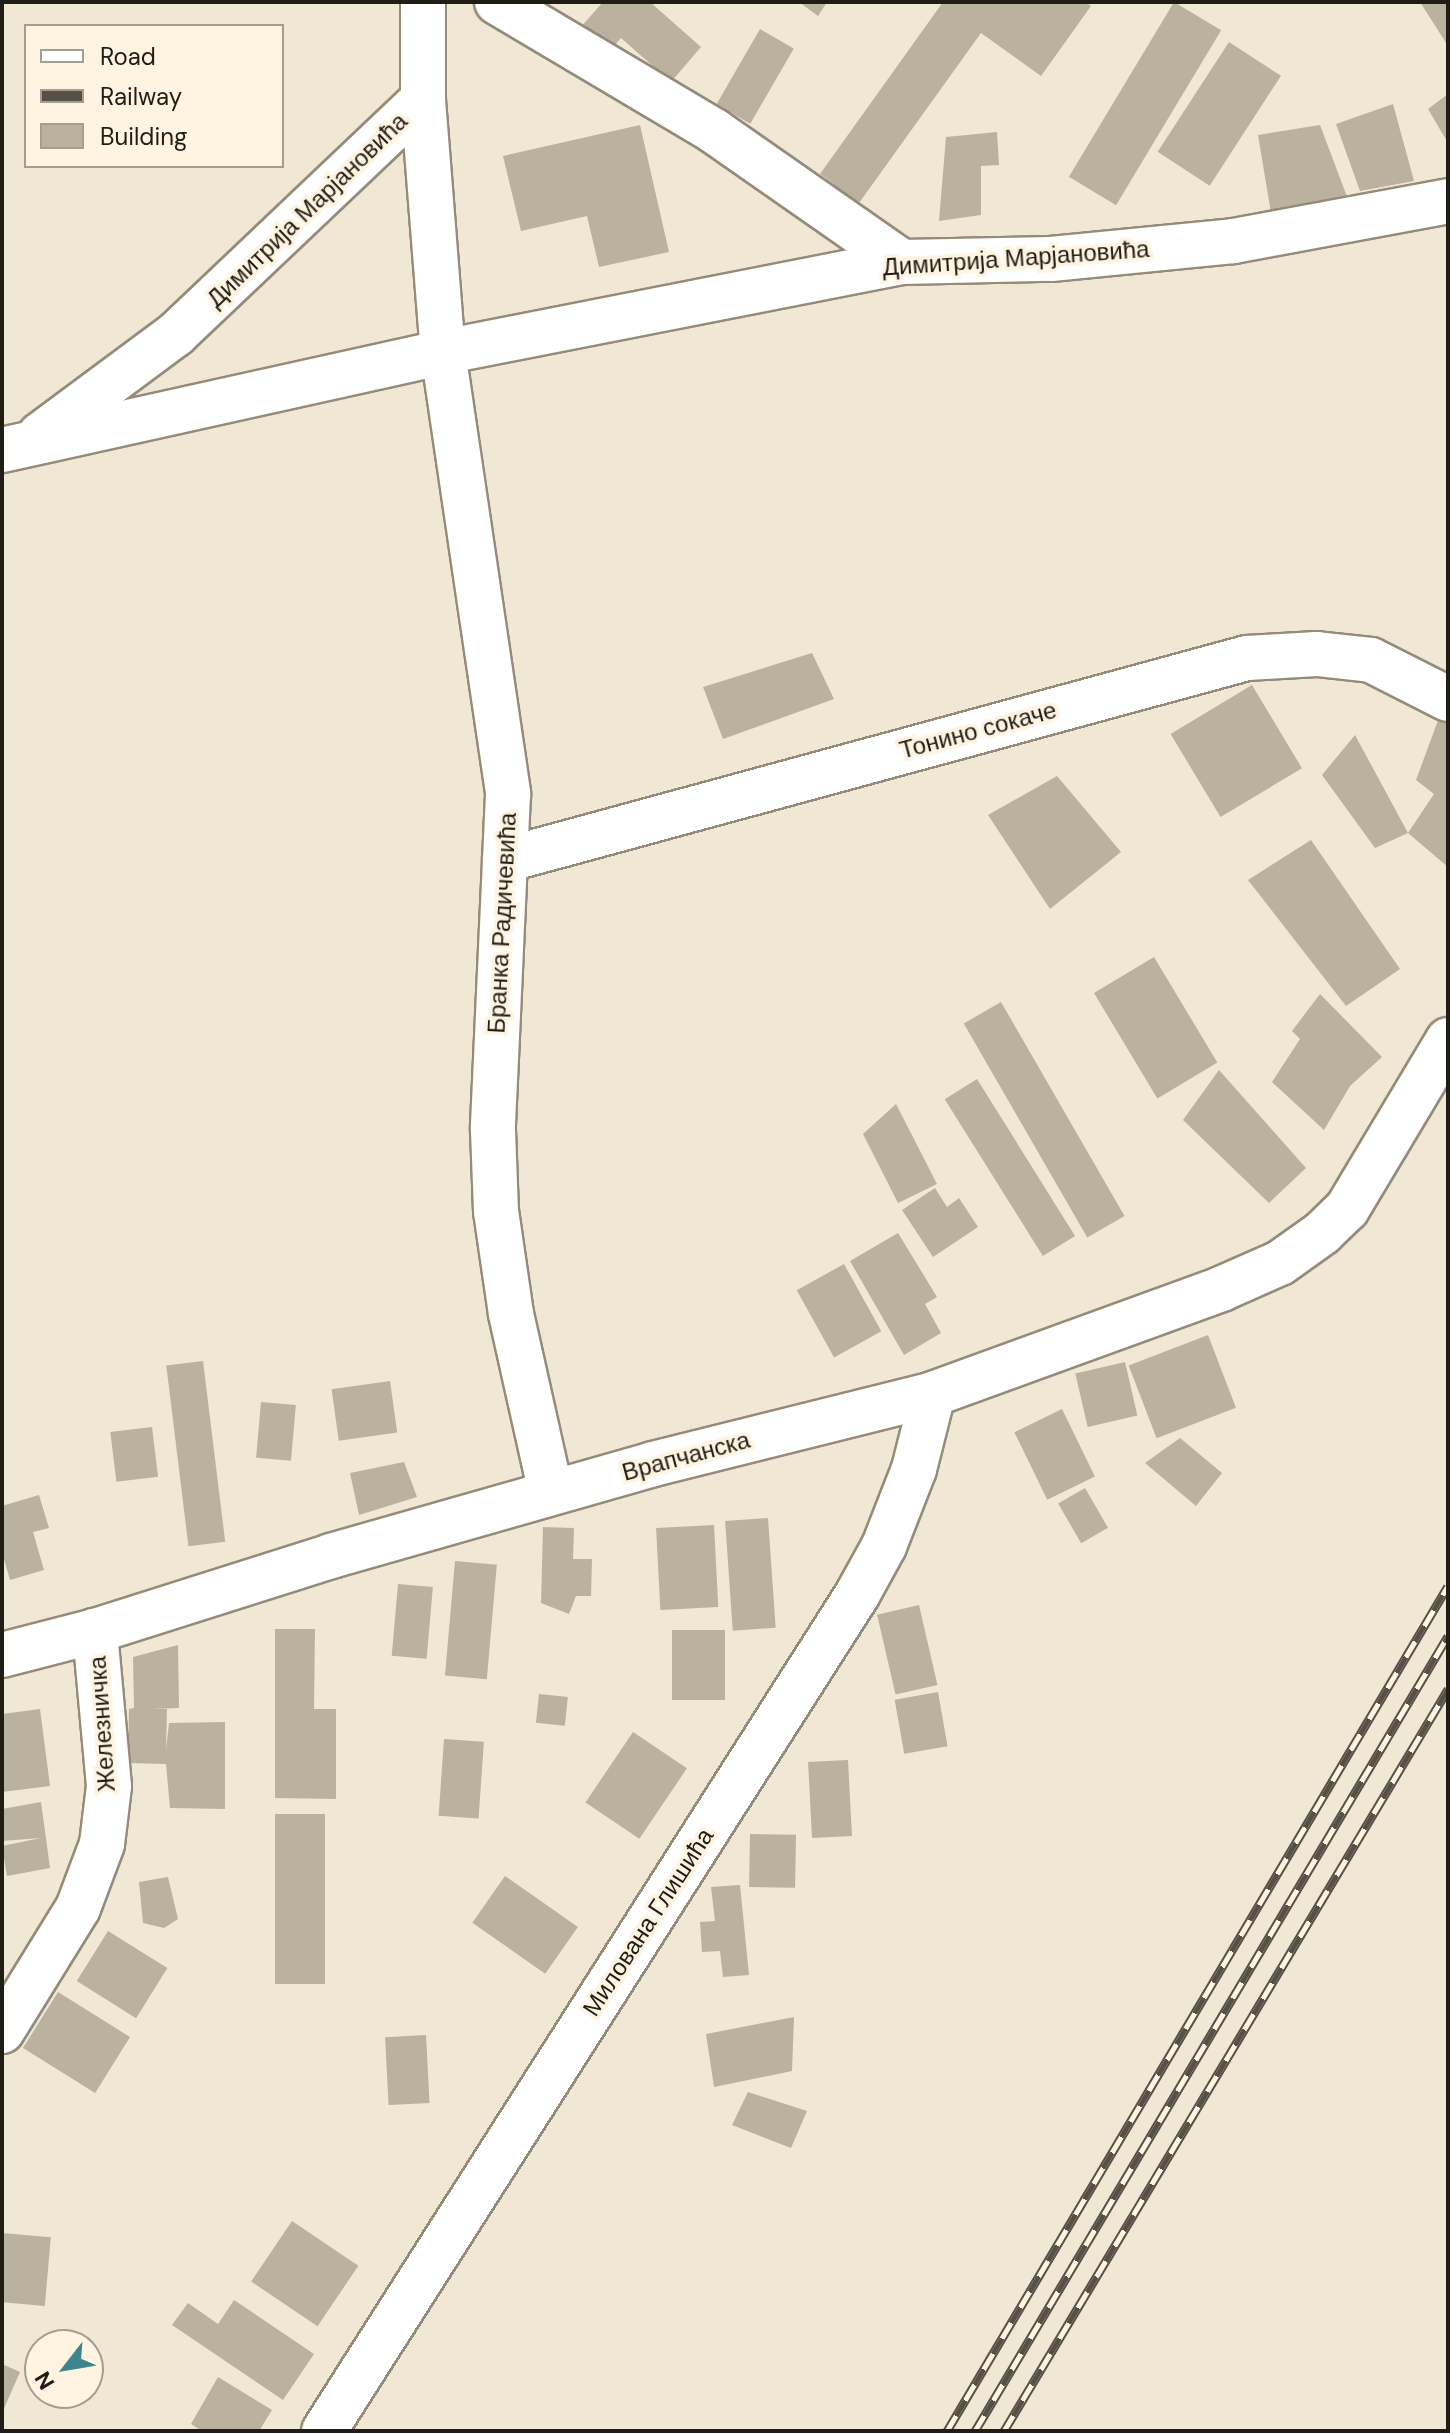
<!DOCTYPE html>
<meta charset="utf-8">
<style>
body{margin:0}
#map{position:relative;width:1450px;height:2433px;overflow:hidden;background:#f0e7d4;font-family:"DM Sans",sans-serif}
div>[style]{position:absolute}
.building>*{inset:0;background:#bab19f;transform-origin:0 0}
.roads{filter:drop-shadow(2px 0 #948b79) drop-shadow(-2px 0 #948b79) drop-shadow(0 2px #948b79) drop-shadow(0 -2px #948b79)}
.street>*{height:44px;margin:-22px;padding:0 22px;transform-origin:22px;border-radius:22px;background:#fff}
.secondary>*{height:44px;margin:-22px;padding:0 22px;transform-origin:22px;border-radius:22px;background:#fff}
.rail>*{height:9px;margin-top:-4.5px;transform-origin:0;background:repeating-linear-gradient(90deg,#fef4e1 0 18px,#565147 0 36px);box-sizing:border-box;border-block:2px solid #565147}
span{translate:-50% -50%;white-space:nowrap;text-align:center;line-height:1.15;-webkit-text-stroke:7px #fef4e1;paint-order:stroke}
.street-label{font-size:24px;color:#201d16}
.frame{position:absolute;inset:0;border:4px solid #201d16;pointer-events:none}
.legend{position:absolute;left:24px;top:24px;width:260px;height:144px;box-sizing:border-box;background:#fef4e1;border:2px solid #a59e90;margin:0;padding:10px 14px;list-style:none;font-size:24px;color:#201d16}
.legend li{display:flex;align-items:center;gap:16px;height:40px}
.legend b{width:40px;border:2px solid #a59e90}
.north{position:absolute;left:24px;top:2329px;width:80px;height:80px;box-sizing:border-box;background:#fef4e1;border:2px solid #a59e90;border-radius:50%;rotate:239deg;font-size:22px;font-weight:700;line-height:32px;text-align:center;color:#201d16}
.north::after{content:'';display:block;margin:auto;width:28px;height:36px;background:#3e868d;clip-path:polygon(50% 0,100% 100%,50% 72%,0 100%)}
</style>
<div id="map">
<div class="building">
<div style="clip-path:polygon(603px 2px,650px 2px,701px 47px,671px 82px,621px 38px,609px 52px,580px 28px)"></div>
<div style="clip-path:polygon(799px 2px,827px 2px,818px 16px)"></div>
<div style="clip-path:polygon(943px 2px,1085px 2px,1091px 6px,1041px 76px,981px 33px,859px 203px,820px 174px)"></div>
<div style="left:1174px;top:2px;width:55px;height:204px;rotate:31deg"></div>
<div style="clip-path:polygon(1420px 2px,1448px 2px,1448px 46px)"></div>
<div style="left:760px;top:29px;width:39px;height:87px;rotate:30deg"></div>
<div style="left:1229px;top:42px;width:62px;height:131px;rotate:33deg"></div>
<div style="clip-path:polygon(1448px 94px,1448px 143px,1428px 109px)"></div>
<div style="clip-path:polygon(1393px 104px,1414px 181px,1360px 191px,1336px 124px)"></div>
<div style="clip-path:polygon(640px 125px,669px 252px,599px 267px,587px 216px,521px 231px,503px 156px)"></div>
<div style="clip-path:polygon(1320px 125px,1349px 202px,1271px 213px,1258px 135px)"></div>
<div style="clip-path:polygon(997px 132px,999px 165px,981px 166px,981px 215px,939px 221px,946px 137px)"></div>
<div style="clip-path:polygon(812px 653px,834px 699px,723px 739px,703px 687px)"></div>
<div style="left:1252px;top:685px;width:97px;height:95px;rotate:59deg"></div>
<div style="clip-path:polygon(1440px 715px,1448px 721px,1448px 867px,1408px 833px,1434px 794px,1416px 780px)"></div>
<div style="clip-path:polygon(1355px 735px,1408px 833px,1375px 848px,1322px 775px)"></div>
<div style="clip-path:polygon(1057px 776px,1121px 852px,1050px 909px,988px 815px)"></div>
<div style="clip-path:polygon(1311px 840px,1400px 969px,1346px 1006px,1248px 880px)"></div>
<div style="left:1154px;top:957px;width:123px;height:70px;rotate:59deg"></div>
<div style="clip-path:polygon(1320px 994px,1382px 1057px,1350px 1086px,1324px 1130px,1272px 1082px,1300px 1039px,1292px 1031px)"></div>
<div style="left:1001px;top:1002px;width:247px;height:43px;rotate:60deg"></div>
<div style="clip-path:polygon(1219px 1070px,1306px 1168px,1269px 1203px,1183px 1120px)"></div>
<div style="left:977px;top:1079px;width:185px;height:38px;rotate:58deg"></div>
<div style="clip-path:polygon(896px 1104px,937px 1184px,898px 1203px,863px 1134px)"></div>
<div style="clip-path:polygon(935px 1188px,947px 1207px,959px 1198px,978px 1227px,933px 1257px,902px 1210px)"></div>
<div style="clip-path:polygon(898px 1233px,937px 1297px,925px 1304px,941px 1333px,904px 1355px,850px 1261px)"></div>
<div style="left:844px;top:1264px;width:77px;height:54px;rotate:61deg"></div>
<div style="left:1208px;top:1335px;width:78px;height:85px;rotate:69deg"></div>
<div style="left:203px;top:1361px;width:182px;height:37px;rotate:83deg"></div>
<div style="left:1125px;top:1362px;width:55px;height:51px;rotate:77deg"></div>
<div style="left:390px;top:1381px;width:52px;height:59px;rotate:82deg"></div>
<div style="left:261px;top:1402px;width:35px;height:56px;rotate:5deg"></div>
<div style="left:1062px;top:1409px;width:75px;height:53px;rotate:64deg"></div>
<div style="left:152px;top:1427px;width:50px;height:42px;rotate:83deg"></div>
<div style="clip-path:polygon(1180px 1438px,1222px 1473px,1196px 1506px,1145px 1463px)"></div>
<div style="clip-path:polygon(404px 1462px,417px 1497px,359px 1515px,350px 1473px)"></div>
<div style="left:1085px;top:1488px;width:46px;height:31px;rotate:60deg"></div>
<div style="clip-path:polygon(39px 1495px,49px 1528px,33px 1532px,44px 1570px,10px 1580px,2px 1552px,2px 1506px)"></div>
<div style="left:768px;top:1518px;width:110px;height:43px;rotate:86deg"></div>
<div style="left:714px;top:1525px;width:82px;height:58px;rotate:87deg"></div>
<div style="clip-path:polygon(543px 1527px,574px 1528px,573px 1559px,592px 1559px,591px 1596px,576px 1596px,569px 1614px,541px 1603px)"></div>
<div style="left:455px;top:1561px;width:42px;height:115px;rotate:5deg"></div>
<div style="left:398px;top:1584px;width:35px;height:72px;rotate:5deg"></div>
<div style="left:919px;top:1605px;width:82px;height:43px;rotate:77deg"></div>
<div style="clip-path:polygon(275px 1629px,315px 1629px,314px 1709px,336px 1709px,336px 1799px,275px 1798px)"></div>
<div style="left:672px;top:1630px;width:53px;height:70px"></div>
<div style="clip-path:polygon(178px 1645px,179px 1708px,151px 1709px,167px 1709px,166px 1750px,169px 1723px,225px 1722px,225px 1809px,170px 1808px,166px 1764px,128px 1763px,129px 1709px,134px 1708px,133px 1657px)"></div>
<div style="left:938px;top:1692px;width:55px;height:44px;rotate:80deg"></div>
<div style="left:539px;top:1694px;width:29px;height:29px;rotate:6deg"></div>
<div style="clip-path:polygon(40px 1709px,50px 1786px,2px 1792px,2px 1714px)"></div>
<div style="left:633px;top:1732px;width:65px;height:85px;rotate:34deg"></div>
<div style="left:444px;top:1739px;width:40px;height:77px;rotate:4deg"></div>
<div style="left:848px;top:1760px;width:76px;height:40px;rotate:87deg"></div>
<div style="clip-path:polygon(41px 1802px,50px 1868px,7px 1876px,2px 1846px,41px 1838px,2px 1841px,2px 1809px)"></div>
<div style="left:325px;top:1814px;width:170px;height:50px;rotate:90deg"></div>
<div style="left:750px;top:1834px;width:46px;height:53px;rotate:1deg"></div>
<div style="left:505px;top:1876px;width:89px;height:57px;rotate:35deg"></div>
<div style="clip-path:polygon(168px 1877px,178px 1919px,164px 1928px,143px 1923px,139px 1882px)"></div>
<div style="clip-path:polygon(740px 1885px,749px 1975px,723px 1977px,720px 1951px,702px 1952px,700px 1922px,715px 1921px,711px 1887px)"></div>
<div style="left:108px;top:1931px;width:70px;height:59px;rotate:32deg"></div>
<div style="left:58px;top:1992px;width:85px;height:66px;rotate:32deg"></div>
<div style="clip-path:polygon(794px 2017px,792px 2071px,714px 2087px,706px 2034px)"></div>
<div style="left:426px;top:2035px;width:68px;height:41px;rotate:87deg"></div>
<div style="clip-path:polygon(748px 2092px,807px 2111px,791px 2148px,732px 2125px)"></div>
<div style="left:292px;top:2221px;width:80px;height:73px;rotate:34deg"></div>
<div style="left:2px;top:2233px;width:49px;height:69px;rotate:5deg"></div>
<div style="clip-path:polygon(234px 2300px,314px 2354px,283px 2400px,172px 2325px,188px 2303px,218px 2324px)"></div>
<div style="clip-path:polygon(2px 2364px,20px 2372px,2px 2413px)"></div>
<div style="clip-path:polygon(218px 2377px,272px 2410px,259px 2431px,202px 2431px,191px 2424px)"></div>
</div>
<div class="roads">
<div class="street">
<div style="left:423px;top:2px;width:98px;rotate:90deg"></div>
<div style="left:423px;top:100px;width:253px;rotate:85.5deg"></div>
<div style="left:443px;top:352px;width:447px;rotate:81.6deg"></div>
<div style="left:508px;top:794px;width:336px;rotate:92.6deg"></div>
<div style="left:493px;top:1130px;width:81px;rotate:87.9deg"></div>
<div style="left:496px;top:1211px;width:104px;rotate:81.7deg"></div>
<div style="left:511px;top:1314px;width:183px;rotate:77.4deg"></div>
<div style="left:497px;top:2px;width:252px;rotate:30.7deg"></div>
<div style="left:714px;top:131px;width:229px;rotate:34.9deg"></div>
<div style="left:40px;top:435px;width:169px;rotate:-36.6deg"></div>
<div style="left:176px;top:334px;width:340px;rotate:-43.5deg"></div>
<div style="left:2px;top:450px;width:452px;rotate:-12.5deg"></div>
<div style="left:443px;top:352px;width:468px;rotate:-11.1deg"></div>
<div style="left:902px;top:262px;width:149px;rotate:-1.2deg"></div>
<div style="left:1051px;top:259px;width:183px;rotate:-5.6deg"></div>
<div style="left:1233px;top:241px;width:219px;rotate:-10.5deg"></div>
<div style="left:505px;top:860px;width:769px;rotate:-15.23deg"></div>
<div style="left:1247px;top:658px;width:70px;rotate:-3.3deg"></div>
<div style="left:1317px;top:654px;width:54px;rotate:6.3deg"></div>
<div style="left:1371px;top:660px;width:86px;rotate:26.9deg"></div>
<div style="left:2px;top:2031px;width:145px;rotate:-58.3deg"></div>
<div style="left:78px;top:1908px;width:68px;rotate:-69.4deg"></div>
<div style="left:102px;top:1844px;width:58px;rotate:-83.1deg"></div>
<div style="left:109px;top:1786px;width:156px;rotate:-95.2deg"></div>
<div style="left:324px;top:2431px;width:991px;rotate:-57.48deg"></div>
<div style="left:857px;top:1595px;width:56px;rotate:-61.1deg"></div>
<div style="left:884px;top:1546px;width:83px;rotate:-68.7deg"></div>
<div style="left:914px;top:1469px;width:77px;rotate:-75.8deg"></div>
</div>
<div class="secondary">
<div style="left:2px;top:1655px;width:96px;rotate:-14.5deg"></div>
<div style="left:95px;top:1631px;width:248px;rotate:-17.6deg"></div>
<div style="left:331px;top:1556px;width:335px;rotate:-15.9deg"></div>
<div style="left:653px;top:1464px;width:289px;rotate:-14deg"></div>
<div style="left:933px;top:1394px;width:307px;rotate:-20deg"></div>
<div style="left:1221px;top:1289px;width:64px;rotate:-23.8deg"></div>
<div style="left:1280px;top:1263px;width:52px;rotate:-35.5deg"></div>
<div style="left:1322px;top:1233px;width:35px;rotate:-44deg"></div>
<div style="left:1347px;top:1209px;width:197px;rotate:-59.1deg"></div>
</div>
</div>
<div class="rail">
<div style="left:947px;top:2431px;width:982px;rotate:-59.34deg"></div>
<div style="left:975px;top:2431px;width:925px;rotate:-59.25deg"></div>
<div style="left:1004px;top:2431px;width:865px;rotate:-59.1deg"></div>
</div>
<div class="street-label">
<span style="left:307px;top:210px;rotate:-44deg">Димитрија Марјановића</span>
<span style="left:1016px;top:258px;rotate:-4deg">Димитрија Марјановића</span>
<span style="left:978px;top:730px;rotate:-15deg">Тонино сокаче</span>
<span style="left:502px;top:923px;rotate:-87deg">Бранка Радичевића</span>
<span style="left:686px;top:1456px;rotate:-15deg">Врапчанска</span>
<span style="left:102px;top:1724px;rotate:-94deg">Железничка</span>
<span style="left:648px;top:1922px;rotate:-57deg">Милована Глишића</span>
</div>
<div class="frame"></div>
<ul class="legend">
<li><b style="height:10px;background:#fff"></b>Road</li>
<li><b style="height:10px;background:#565147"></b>Railway</li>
<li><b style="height:22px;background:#bab19f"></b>Building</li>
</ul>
<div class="north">N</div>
</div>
